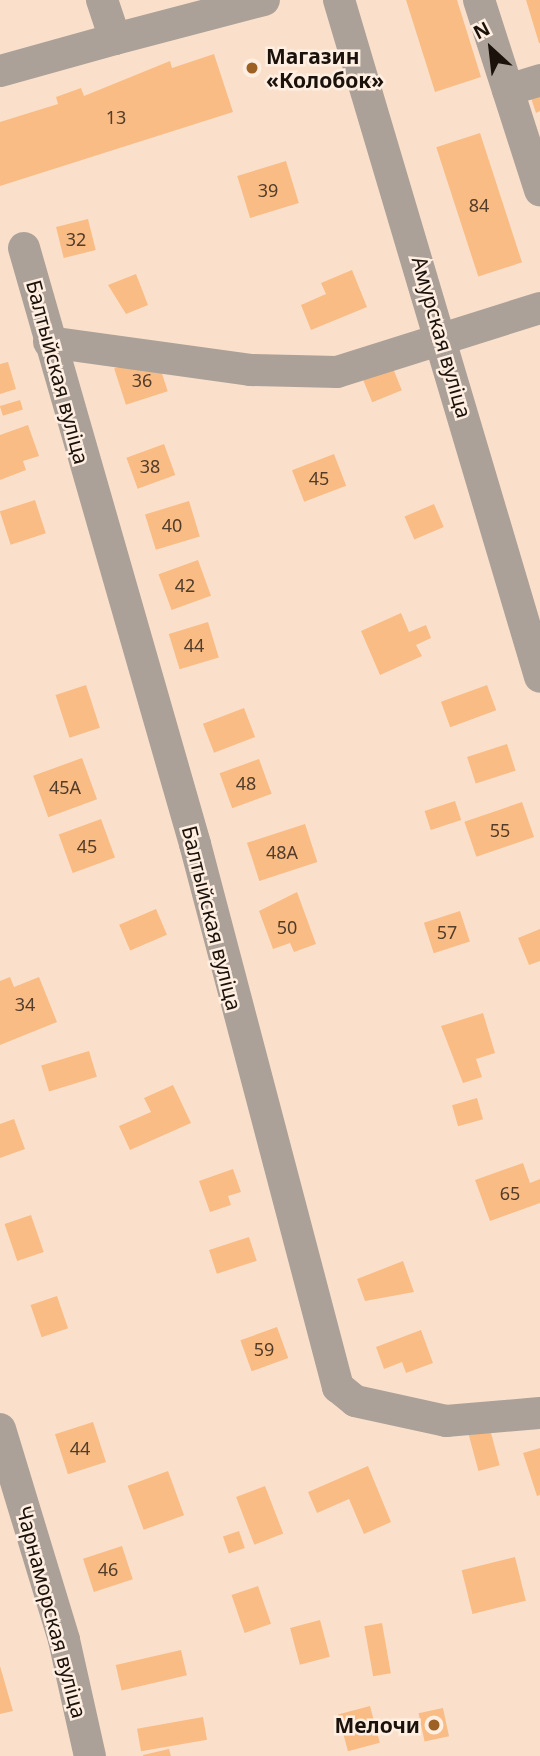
<!DOCTYPE html>
<meta charset="utf-8">
<style>
body{margin:0}
#map{position:relative;width:540px;height:1756px;overflow:hidden;background:#fae0cb;font-family:"Noto Sans",sans-serif}
div>[style]{position:absolute}
.building>*{inset:0;background:#f9bc85;transform-origin:0 0}
.minor>*{height:32px;margin:-16px;padding:0 16px;transform-origin:16px;border-radius:16px;background:#aca198}
.dots>*{width:19px;height:19px;translate:-50% -50%;box-sizing:border-box;border:4px solid #ffefe2;border-radius:50%}
span{translate:-50% -50%;white-space:nowrap;text-align:center;line-height:1.15;-webkit-text-stroke:5px #ffefe2;paint-order:stroke}
.number-label{font-size:18px;color:#523c2a}
.number-label span{-webkit-text-stroke-width:0}
.poi-label{font-size:21px;color:#1b120b;font-weight:700}
.left{translate:0 -50%;text-align:left}
.right{translate:-100% -50%;text-align:right}
.street-label{font-size:21px;color:#1b120b}
.north{position:absolute;left:456px;top:14px;width:70px;height:70px;-webkit-text-stroke:5px #ffefe2;paint-order:stroke;rotate:333deg;font-size:19px;font-weight:700;line-height:28px;text-align:center;color:#1b120b}
.north::after{content:'';display:block;margin:auto;width:24px;height:32px;background:#1b120b;clip-path:polygon(50% 0,100% 100%,50% 72%,0 100%)}
</style>
<div id="map">
<div class="building">
<div style="clip-path:polygon(406px 0,457px 0,481px 77px,435px 92px)"></div>
<div style="clip-path:polygon(526px 0,540px 0,540px 43px,539px 43px)"></div>
<div style="clip-path:polygon(214px 54px,233px 112px,0 186px,0 122px,58px 104px,56px 97px,81px 88px,84px 96px,170px 61px,172px 68px)"></div>
<div style="clip-path:polygon(540px 88px,540px 111px,536px 113px,529px 92px)"></div>
<div style="left:480px;top:133px;width:136px;height:46px;rotate:72deg"></div>
<div style="left:286px;top:161px;width:44px;height:51px;rotate:73deg"></div>
<div style="left:88px;top:219px;width:32px;height:33px;rotate:76deg"></div>
<div style="clip-path:polygon(352px 270px,367px 307px,311px 330px,301px 305px,326px 294px,321px 283px)"></div>
<div style="clip-path:polygon(136px 274px,148px 305px,126px 314px,108px 285px)"></div>
<div style="left:156px;top:355px;width:38px;height:44px;rotate:72deg"></div>
<div style="left:388px;top:356px;width:37px;height:32px;rotate:68deg"></div>
<div style="clip-path:polygon(8px 362px,16px 389px,0 394px,0 364px)"></div>
<div style="left:20px;top:400px;width:10px;height:21px;rotate:73deg"></div>
<div style="clip-path:polygon(28px 425px,39px 456px,23px 461px,26px 470px,0 480px,0 435px)"></div>
<div style="left:164px;top:444px;width:33px;height:40px;rotate:70deg"></div>
<div style="left:334px;top:454px;width:34px;height:45px;rotate:69deg"></div>
<div style="left:35px;top:500px;width:35px;height:37px;rotate:72deg"></div>
<div style="left:189px;top:501px;width:37px;height:46px;rotate:73deg"></div>
<div style="left:434px;top:504px;width:25px;height:32px;rotate:67deg"></div>
<div style="left:198px;top:560px;width:38px;height:42px;rotate:70deg"></div>
<div style="clip-path:polygon(401px 613px,409px 632px,426px 625px,431px 638px,416px 645px,422px 656px,380px 675px,361px 631px)"></div>
<div style="left:208px;top:622px;width:37px;height:41px;rotate:73deg"></div>
<div style="left:86px;top:685px;width:45px;height:32px;rotate:72deg"></div>
<div style="left:487px;top:685px;width:27px;height:49px;rotate:70deg"></div>
<div style="left:244px;top:708px;width:31px;height:44px;rotate:69deg"></div>
<div style="left:507px;top:744px;width:28px;height:42px;rotate:72deg"></div>
<div style="left:82px;top:758px;width:44px;height:52px;rotate:70deg"></div>
<div style="left:259px;top:759px;width:37px;height:42px;rotate:70deg"></div>
<div style="left:455px;top:801px;width:20px;height:32px;rotate:72deg"></div>
<div style="left:522px;top:802px;width:37px;height:61px;rotate:71deg"></div>
<div style="left:101px;top:819px;width:41px;height:45px;rotate:70deg"></div>
<div style="left:305px;top:824px;width:40px;height:61px;rotate:72deg"></div>
<div style="clip-path:polygon(297px 892px,316px 944px,294px 952px,290px 943px,273px 949px,259px 911px)"></div>
<div style="left:156px;top:909px;width:28px;height:40px;rotate:67deg"></div>
<div style="left:460px;top:911px;width:32px;height:38px;rotate:72deg"></div>
<div style="clip-path:polygon(540px 929px,540px 961px,529px 965px,518px 938px)"></div>
<div style="clip-path:polygon(10px 977px,14px 987px,39px 977px,57px 1022px,0 1045px,0 981px)"></div>
<div style="clip-path:polygon(483px 1013px,495px 1053px,476px 1059px,482px 1077px,463px 1083px,441px 1026px)"></div>
<div style="left:89px;top:1051px;width:27px;height:50px;rotate:73deg"></div>
<div style="clip-path:polygon(173px 1085px,191px 1123px,130px 1150px,119px 1126px,151px 1112px,144px 1098px)"></div>
<div style="left:477px;top:1098px;width:22px;height:26px;rotate:74deg"></div>
<div style="clip-path:polygon(14px 1119px,25px 1149px,0 1158px,0 1124px)"></div>
<div style="clip-path:polygon(523px 1163px,530px 1183px,540px 1179px,540px 1203px,490px 1221px,475px 1180px)"></div>
<div style="clip-path:polygon(233px 1169px,241px 1192px,228px 1196px,231px 1205px,210px 1212px,199px 1181px)"></div>
<div style="left:31px;top:1215px;width:39px;height:28px;rotate:71deg"></div>
<div style="left:249px;top:1237px;width:25px;height:42px;rotate:72deg"></div>
<div style="clip-path:polygon(403px 1261px,414px 1292px,365px 1301px,357px 1279px)"></div>
<div style="left:57px;top:1296px;width:34px;height:28px;rotate:71deg"></div>
<div style="left:277px;top:1327px;width:33px;height:39px;rotate:70deg"></div>
<div style="clip-path:polygon(421px 1330px,433px 1363px,406px 1373px,402px 1362px,384px 1369px,376px 1347px)"></div>
<div style="left:487px;top:1418px;width:49px;height:22px;rotate:75deg"></div>
<div style="left:93px;top:1422px;width:42px;height:40px;rotate:72deg"></div>
<div style="clip-path:polygon(540px 1448px,540px 1495px,537px 1496px,523px 1453px)"></div>
<div style="clip-path:polygon(368px 1466px,391px 1522px,364px 1534px,349px 1499px,317px 1513px,308px 1492px)"></div>
<div style="left:168px;top:1471px;width:47px;height:43px;rotate:70deg"></div>
<div style="left:265px;top:1486px;width:51px;height:31px;rotate:69deg"></div>
<div style="left:239px;top:1531px;width:18px;height:17px;rotate:71deg"></div>
<div style="left:122px;top:1546px;width:35px;height:41px;rotate:72deg"></div>
<div style="left:515px;top:1557px;width:45px;height:55px;rotate:76deg"></div>
<div style="left:258px;top:1586px;width:40px;height:28px;rotate:71deg"></div>
<div style="left:320px;top:1620px;width:38px;height:31px;rotate:75deg"></div>
<div style="left:382px;top:1623px;width:51px;height:18px;rotate:80deg"></div>
<div style="left:181px;top:1650px;width:26px;height:67px;rotate:77deg"></div>
<div style="clip-path:polygon(0 1666px,13px 1711px,0 1714px)"></div>
<div style="left:370px;top:1706px;width:38px;height:33px;rotate:75deg"></div>
<div style="left:443px;top:1708px;width:29px;height:25px;rotate:78deg"></div>
<div style="left:203px;top:1717px;width:23px;height:67px;rotate:80deg"></div>
<div style="clip-path:polygon(169px 1749px,171px 1756px,143px 1756px,143px 1755px)"></div>
</div>
<div class="minor">
<div style="left:102px;top:0;width:41px;rotate:71.6deg"></div>
<div style="left:115px;top:39px;width:154px;rotate:-14.7deg"></div>
<div style="left:339px;top:0;width:706px;rotate:73.46deg"></div>
<div style="left:479px;top:0;width:200px;rotate:72.2deg"></div>
<div style="left:0;top:71px;width:119px;rotate:-15.5deg"></div>
<div style="left:508px;top:90px;width:34px;rotate:-17deg"></div>
<div style="left:24px;top:248px;width:620px;rotate:73.99deg"></div>
<div style="left:195px;top:844px;width:562px;rotate:75.25deg"></div>
<div style="left:338px;top:1387px;width:22px;rotate:39deg"></div>
<div style="left:355px;top:1401px;width:93px;rotate:12.4deg"></div>
<div style="left:446px;top:1421px;width:94px;rotate:-4.9deg"></div>
<div style="left:49px;top:342px;width:203px;rotate:7.9deg"></div>
<div style="left:250px;top:370px;width:87px;rotate:1.3deg"></div>
<div style="left:337px;top:372px;width:213px;rotate:-17.5deg"></div>
<div style="left:0;top:1429px;width:220px;rotate:73.1deg"></div>
<div style="left:64px;top:1640px;width:119px;rotate:77.4deg"></div>
</div>
<div class="dots">
<div style="left:252px;top:68px;background:#9d6124"></div>
<div style="left:434px;top:1725px;background:#9d6124"></div>
</div>
<div class="number-label">
<span style="left:116px;top:117px">13</span>
<span style="left:268px;top:190px">39</span>
<span style="left:479px;top:205px">84</span>
<span style="left:76px;top:239px">32</span>
<span style="left:142px;top:380px">36</span>
<span style="left:150px;top:466px">38</span>
<span style="left:319px;top:478px">45</span>
<span style="left:172px;top:525px">40</span>
<span style="left:185px;top:585px">42</span>
<span style="left:194px;top:645px">44</span>
<span style="left:246px;top:783px">48</span>
<span style="left:65px;top:787px">45А</span>
<span style="left:500px;top:830px">55</span>
<span style="left:87px;top:846px">45</span>
<span style="left:282px;top:852px">48А</span>
<span style="left:287px;top:927px">50</span>
<span style="left:447px;top:932px">57</span>
<span style="left:25px;top:1004px">34</span>
<span style="left:510px;top:1193px">65</span>
<span style="left:264px;top:1349px">59</span>
<span style="left:80px;top:1448px">44</span>
<span style="left:108px;top:1569px">46</span>
</div>
<div class="poi-label">
<span class="left" style="left:266px;top:68px">Магазин<br>«Колобок»</span>
<span class="right" style="left:420px;top:1725px">Мелочи</span>
</div>
<div class="street-label">
<span style="left:442px;top:337px;rotate:74deg">Амурская вуліца</span>
<span style="left:58px;top:372px;rotate:75deg">Балтыйская вуліца</span>
<span style="left:212px;top:918px;rotate:76deg">Балтыйская вуліца</span>
<span style="left:52px;top:1612px;rotate:75deg">Чарнаморская вуліца</span>
</div>
<div class="north">N</div>
</div>
